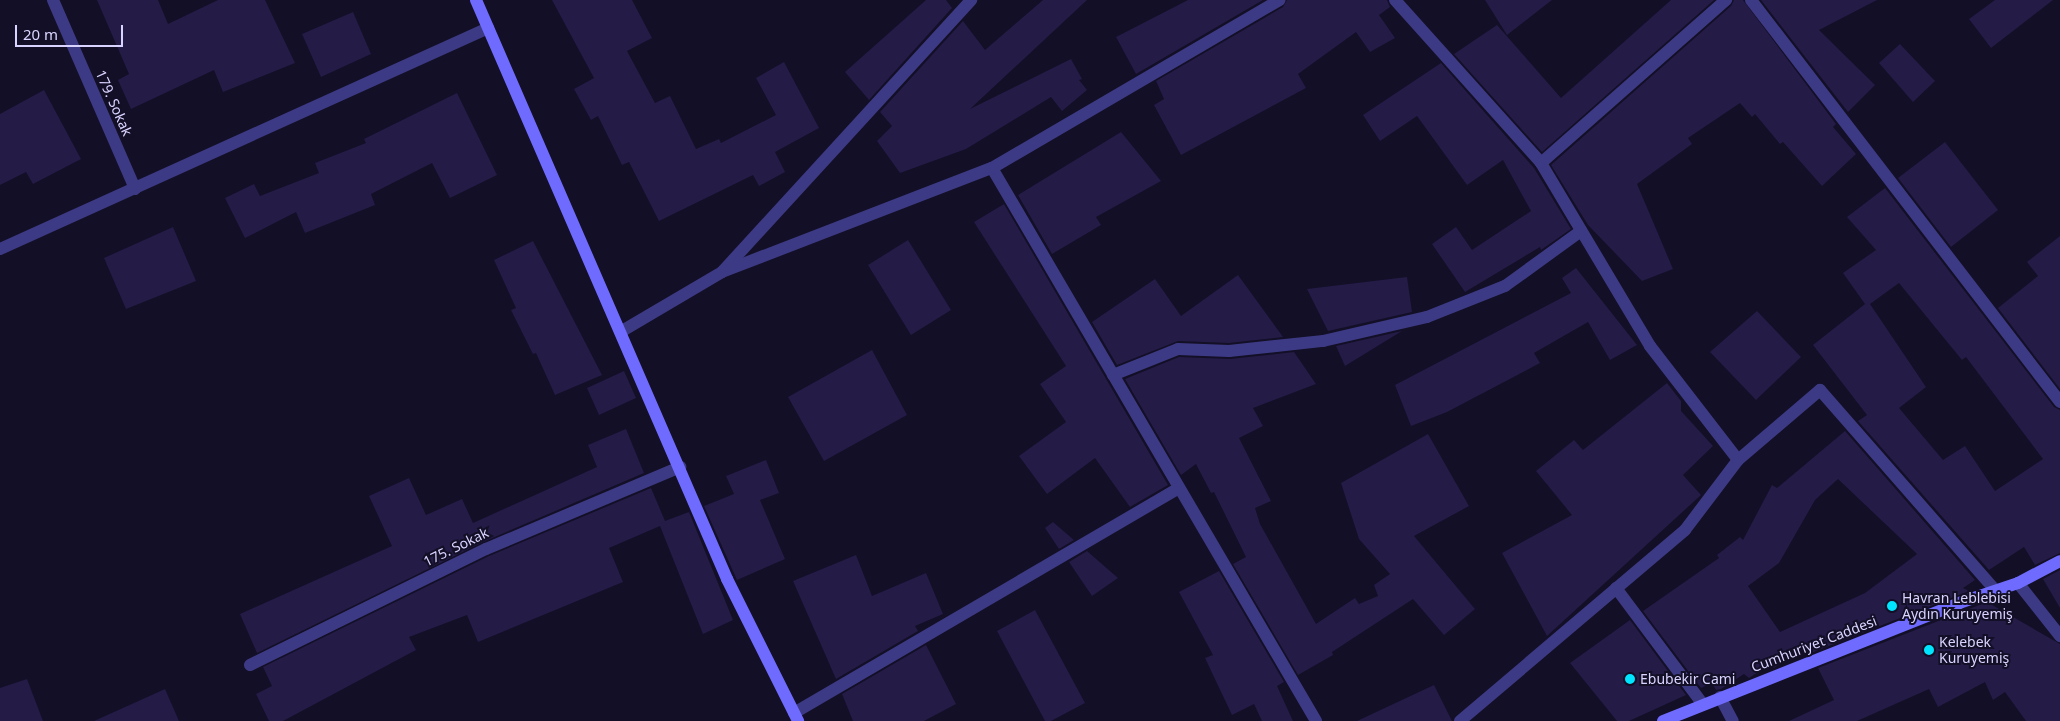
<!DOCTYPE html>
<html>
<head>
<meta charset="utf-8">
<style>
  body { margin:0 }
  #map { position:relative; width:2060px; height:721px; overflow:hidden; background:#130f26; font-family:"Noto Sans",sans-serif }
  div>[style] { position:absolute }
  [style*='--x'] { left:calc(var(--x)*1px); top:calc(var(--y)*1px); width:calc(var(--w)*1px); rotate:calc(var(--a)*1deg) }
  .building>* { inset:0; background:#241b47 }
  .lane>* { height:12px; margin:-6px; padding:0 6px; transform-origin:6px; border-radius:6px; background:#3d3a85 }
  .street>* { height:12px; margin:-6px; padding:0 6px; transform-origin:6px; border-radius:6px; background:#3d3a85 }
  .secondary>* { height:12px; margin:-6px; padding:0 6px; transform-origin:6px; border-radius:6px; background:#6f6bff }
  .dots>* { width:14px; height:14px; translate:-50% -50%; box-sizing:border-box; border:2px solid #130f26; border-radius:50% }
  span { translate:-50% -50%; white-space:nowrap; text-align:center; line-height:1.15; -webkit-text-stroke:4px #130f26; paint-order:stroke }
  .street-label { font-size:14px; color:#d9d4ff }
  .poi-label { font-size:14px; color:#d9d4ff }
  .left { translate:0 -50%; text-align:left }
  .scale { position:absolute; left:15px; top:25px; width:108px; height:22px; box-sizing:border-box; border:2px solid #d9d4ff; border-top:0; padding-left:6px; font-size:15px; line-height:18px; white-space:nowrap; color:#d9d4ff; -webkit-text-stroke:4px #130f26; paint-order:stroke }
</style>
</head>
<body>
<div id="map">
  <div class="building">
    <i style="clip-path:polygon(97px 0,158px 0,168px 24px,218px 0,265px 0,295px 63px,223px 92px,214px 70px,131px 109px,118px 80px,129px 74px)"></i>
    <i style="clip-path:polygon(552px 0,632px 0,652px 38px,627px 51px,655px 103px,670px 96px,696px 149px,719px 139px,721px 143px,776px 115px,756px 78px,784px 62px,819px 128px,775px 152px,785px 172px,759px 186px,753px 175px,659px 221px,629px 162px,622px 165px,598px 116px,591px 120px,574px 89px,594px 78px)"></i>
    <i style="clip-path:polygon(926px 0,946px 0,952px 8px,869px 100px,845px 72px)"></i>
    <i style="clip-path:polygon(1043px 0,1087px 0,970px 109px,1071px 59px,1082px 79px,1079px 80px,1087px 90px,1062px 111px,1051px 97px,966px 149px,900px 173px,877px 141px,892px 126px,880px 112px,963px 21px,985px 50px)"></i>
    <i style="clip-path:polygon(1188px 0,1263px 0,1136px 74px,1116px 37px)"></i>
    <i style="clip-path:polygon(1287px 0,1387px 0,1390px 7px,1379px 15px,1395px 38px,1370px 52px,1356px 32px,1298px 74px,1306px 88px,1181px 155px,1154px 105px,1164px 99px,1156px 81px,1283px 7px)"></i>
    <i style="clip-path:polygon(1485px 0,1552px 0,1507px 35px)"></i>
    <i style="clip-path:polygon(1671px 0,1714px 0,1542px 152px,1454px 54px,1497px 25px,1561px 98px)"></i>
    <i style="clip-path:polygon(1734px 0,1743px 0,1836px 124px,1833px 127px,1856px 154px,1822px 186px,1783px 142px,1780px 144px,1755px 114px,1752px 117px,1740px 103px,1688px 138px,1692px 144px,1637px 184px,1673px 269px,1642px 281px,1588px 225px,1551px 165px,1731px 6px)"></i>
    <i style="clip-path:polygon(1761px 0,1877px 0,1819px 30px,1875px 85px,1848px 112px)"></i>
    <i style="clip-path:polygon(1995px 0,2053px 0,1991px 48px,1969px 19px)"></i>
    <i style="clip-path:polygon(353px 12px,371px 54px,321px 77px,302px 34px)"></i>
    <i style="clip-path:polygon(1900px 44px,1935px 81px,1913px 102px,1879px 63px)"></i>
    <i style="clip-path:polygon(1441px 63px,1534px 168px,1571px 229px,1541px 250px,1540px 247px,1465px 292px,1432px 244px,1456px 227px,1472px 250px,1531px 211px,1503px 160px,1467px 185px,1417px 116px,1380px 141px,1363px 115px)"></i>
    <i style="clip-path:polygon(44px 90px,81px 159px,33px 184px,26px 172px,0 185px,0 114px)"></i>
    <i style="clip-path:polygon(457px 93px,497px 175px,450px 198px,432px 163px,371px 194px,375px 205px,305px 233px,296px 212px,245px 238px,225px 198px,254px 184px,260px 196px,319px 173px,315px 163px,366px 143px,364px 139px)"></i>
    <i style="clip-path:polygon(1121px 132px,1161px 181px,1096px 217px,1101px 225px,1052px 254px,1018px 195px)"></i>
    <i style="clip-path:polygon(1945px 142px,1998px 210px,1951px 247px,1898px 178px)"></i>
    <i style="clip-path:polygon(evenodd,1885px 188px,2054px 407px,2060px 410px,2060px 553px,2035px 565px,2024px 547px,1989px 570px,1858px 421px,1867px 415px,1813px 345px,1865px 304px,1843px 273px,1876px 250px,1847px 217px,1885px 188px,1899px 283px,1962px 360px,1966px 357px,2043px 459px,1995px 491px,1965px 446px,1943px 460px,1899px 408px,1926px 387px,1870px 304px,1899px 283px)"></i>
    <i style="clip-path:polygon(1004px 204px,1168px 485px,1130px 507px,1095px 458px,1047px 494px,1019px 456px,1066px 422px,1040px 384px,1066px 366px,974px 222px)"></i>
    <i style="clip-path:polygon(173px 227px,196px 281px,126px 309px,104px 258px)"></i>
    <i style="clip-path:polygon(2060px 236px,2060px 389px,1998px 308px,2038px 276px,2027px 262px)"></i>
    <i style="clip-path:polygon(908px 240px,951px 310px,911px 335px,868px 265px)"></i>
    <i style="clip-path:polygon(533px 241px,602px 375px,555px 395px,536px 353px,533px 354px,511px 310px,516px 308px,494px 260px)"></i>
    <i style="clip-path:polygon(1576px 268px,1637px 345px,1610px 360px,1588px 322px,1534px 353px,1540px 363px,1447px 412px,1411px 426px,1395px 385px,1571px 293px,1562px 278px)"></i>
    <i style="clip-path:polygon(1238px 275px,1283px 337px,1229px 343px,1178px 341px,1117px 365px,1092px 322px,1155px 279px,1181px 316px)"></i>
    <i style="clip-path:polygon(1407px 277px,1412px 312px,1328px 331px,1307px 289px)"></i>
    <i style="clip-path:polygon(1757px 311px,1801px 357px,1756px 400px,1710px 352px)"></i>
    <i style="clip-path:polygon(1402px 331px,1345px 366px,1336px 346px)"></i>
    <i style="clip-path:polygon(872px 350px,907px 415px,824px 461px,788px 397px)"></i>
    <i style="clip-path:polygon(1294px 352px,1316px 384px,1253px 408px,1263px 426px,1239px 438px,1271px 501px,1255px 508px,1260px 524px,1316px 624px,1355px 598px,1359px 604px,1378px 596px,1374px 585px,1390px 574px,1359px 539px,1341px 483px,1428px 434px,1469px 506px,1414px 536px,1475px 609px,1444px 635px,1413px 599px,1332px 652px,1333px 655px,1298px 675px,1233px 564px,1246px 557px,1214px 492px,1211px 493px,1196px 464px,1181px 475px,1125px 379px,1179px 357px,1230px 359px)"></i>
    <i style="clip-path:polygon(624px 371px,636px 398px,599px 415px,587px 388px)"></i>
    <i style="clip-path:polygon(1667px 383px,1681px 401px,1681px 411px,1713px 446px,1683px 475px,1701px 495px,1547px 636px,1502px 553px,1572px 515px,1536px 471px,1574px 440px,1583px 450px)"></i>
    <i style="clip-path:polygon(626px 429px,644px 473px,483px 542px,257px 653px,240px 614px,392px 546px,369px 496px,409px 478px,426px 515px,462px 499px,473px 523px,597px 467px,588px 445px)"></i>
    <i style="clip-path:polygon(evenodd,1845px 431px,1975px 580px,1963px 588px,1969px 591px,1811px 653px,1808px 645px,1774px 668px,1770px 664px,1749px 678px,1744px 674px,1721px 689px,1716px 690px,1712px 683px,1701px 688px,1643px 611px,1719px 558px,1717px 555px,1740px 537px,1743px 540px,1772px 485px,1777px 488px,1845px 431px,1838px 479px,1917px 554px,1865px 593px,1780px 632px,1748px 586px,1779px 563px,1815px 500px,1838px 479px)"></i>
    <i style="clip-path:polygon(766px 460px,779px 493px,760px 500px,785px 559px,737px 580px,704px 506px,734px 494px,726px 476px)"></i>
    <i style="clip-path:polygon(651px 488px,665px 521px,689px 512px,733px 620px,703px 634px,660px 526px,609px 548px,623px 582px,478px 642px,467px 615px,409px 637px,416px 650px,283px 721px,269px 721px,256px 694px,272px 686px,263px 667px,489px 556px)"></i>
    <i style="clip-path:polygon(1053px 522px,1074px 540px,1059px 549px,1045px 528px)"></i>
    <i style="clip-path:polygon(1087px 551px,1118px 578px,1092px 596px,1069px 562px)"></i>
    <i style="clip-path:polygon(856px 555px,872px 596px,926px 573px,943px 614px,915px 626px,918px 631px,836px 679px,793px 581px)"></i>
    <i style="clip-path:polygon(2060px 570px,2060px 608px,2043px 579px)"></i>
    <i style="clip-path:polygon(1219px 571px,1284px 682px,1277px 686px,1293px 721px,1262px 721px,1254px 704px,1232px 715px,1205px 658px,1213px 655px,1179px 592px)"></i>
    <i style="clip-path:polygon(1987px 602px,2060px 644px,2060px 721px,2026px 721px,2005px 692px,1993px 700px,1985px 682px,1938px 707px,1929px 689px,1857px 721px,1789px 721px,1834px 700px,1818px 668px)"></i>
    <i style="clip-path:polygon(1035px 610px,1085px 703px,1051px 721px,1045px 721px,997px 631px)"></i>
    <i style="clip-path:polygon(1630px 620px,1686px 695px,1629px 721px,1617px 721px,1570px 663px)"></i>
    <i style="clip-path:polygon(926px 645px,956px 704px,924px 721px,853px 721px,842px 694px)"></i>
    <i style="clip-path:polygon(27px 679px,43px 721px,0 721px,0 688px)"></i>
    <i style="clip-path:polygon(1434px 685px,1452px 721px,1357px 721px)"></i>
    <i style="clip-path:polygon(165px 689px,179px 721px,94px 721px)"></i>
  </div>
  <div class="lane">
    <i style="--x:1460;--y:721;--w:295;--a:-40.3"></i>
    <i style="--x:1685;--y:530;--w:88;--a:-52.9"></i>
    <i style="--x:1738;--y:460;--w:108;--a:-40.5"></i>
    <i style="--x:1820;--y:390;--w:267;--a:48.8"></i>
  </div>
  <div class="street">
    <i style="--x:53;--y:0;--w:206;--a:66.5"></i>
    <i style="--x:1395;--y:0;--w:219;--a:48.1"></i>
    <i style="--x:1541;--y:163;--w:213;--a:59.2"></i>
    <i style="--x:1650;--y:346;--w:144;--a:52.3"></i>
    <i style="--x:1751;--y:0;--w:507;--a:52.45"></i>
    <i style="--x:1541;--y:163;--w:247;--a:-41.4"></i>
    <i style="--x:992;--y:168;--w:641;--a:59.63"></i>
    <i style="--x:0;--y:249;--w:536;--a:-24.36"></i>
    <i style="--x:722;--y:272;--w:289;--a:-21.1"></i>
    <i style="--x:992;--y:168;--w:333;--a:-30.3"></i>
    <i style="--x:622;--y:331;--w:116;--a:-30.5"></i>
    <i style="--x:722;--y:272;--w:369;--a:-47.5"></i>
    <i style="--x:1113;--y:375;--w:70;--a:-21.8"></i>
    <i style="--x:1178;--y:349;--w:51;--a:2.2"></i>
    <i style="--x:1229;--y:351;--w:95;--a:-6.1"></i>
    <i style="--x:1323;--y:341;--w:107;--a:-13"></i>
    <i style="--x:1427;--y:317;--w:84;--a:-21.7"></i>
    <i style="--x:1505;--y:286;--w:94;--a:-35.9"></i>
    <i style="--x:2018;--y:583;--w:68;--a:51.6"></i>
    <i style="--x:1616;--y:588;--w:144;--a:53.2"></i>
    <i style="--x:250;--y:665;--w:263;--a:-26.2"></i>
    <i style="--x:486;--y:549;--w:211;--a:-22.9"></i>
    <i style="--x:1720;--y:697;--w:27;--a:62"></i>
    <i style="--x:794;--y:713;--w:446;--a:-30.3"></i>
  </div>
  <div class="secondary">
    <i style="--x:476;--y:0;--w:631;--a:66.56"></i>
    <i style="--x:727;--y:579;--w:159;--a:63.4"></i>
    <i style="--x:1663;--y:721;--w:319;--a:-21.7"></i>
    <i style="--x:1959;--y:603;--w:62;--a:-18.7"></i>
    <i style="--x:2018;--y:583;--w:47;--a:-27.6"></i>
  </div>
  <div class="dots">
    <i style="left:1892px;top:606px;background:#00e5ff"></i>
    <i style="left:1929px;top:650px;background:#00e5ff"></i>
    <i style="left:1630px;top:679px;background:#00e5ff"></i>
  </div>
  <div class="street-label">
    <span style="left:114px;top:103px;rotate:66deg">179. Sokak</span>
    <span style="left:456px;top:547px;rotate:-26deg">175. Sokak</span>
    <span style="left:1814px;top:644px;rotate:-21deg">Cumhuriyet Caddesi</span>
  </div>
  <div class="poi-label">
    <span class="left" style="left:1902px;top:606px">Havran Leblebisi<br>Aydın Kuruyemiş</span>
    <span class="left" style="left:1939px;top:650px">Kelebek<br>Kuruyemiş</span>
    <span class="left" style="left:1640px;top:679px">Ebubekir Cami</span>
  </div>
  <div class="scale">20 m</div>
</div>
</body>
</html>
